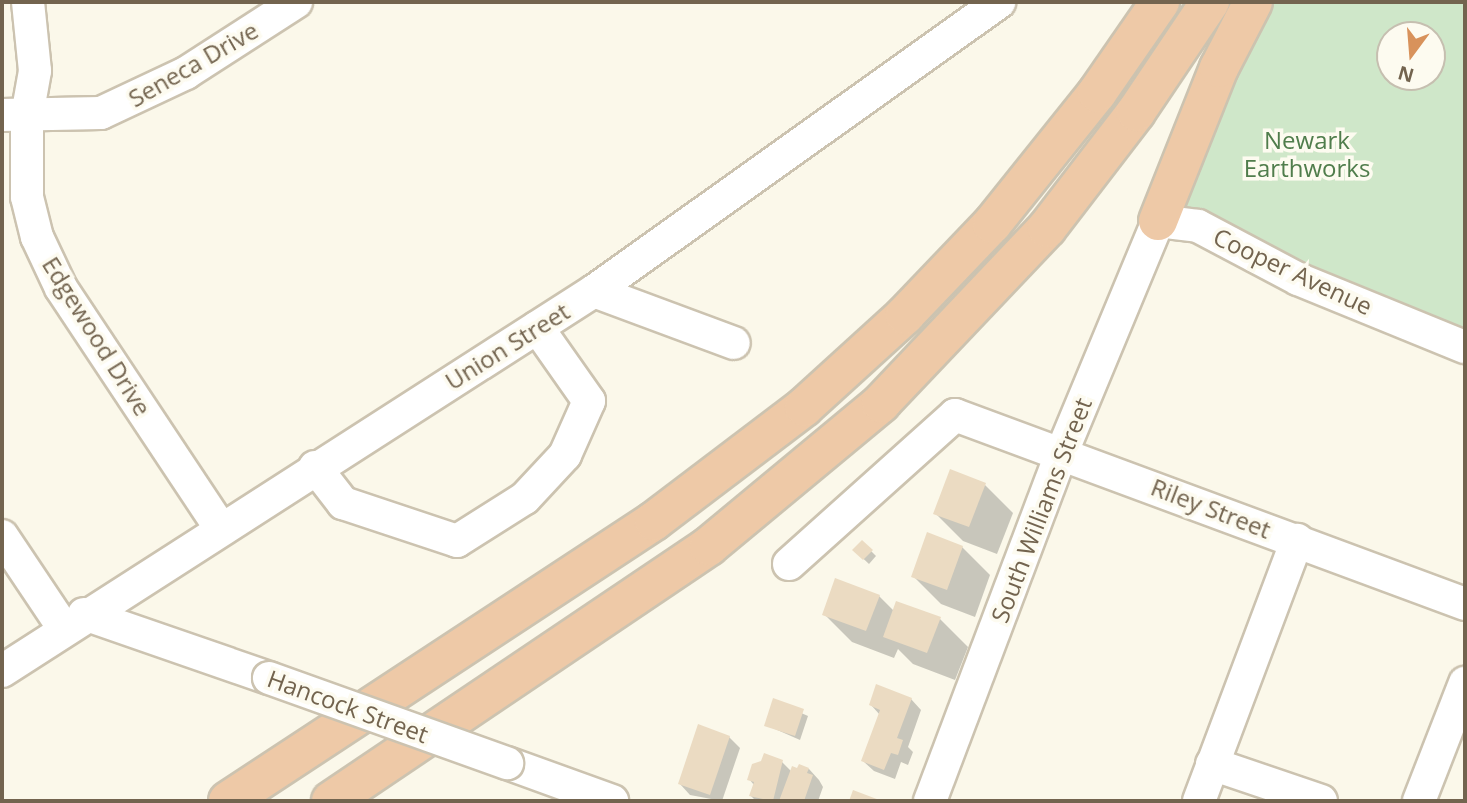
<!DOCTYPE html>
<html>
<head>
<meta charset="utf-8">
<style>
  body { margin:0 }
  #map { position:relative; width:1467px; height:803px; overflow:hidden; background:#fbf8ea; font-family:"Open Sans",sans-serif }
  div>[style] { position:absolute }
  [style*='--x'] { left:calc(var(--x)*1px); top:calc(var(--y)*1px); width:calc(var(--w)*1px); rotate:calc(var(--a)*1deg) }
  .green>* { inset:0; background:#cfe7c9 }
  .shadow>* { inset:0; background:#0003 }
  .building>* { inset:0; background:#ebdbc2 }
  .roads { filter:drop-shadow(2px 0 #ccc3b0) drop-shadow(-2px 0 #ccc3b0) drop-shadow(0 2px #ccc3b0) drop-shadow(0 -2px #ccc3b0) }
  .minor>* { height:32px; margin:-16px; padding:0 16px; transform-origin:16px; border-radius:16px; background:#fff }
  .highway>* { height:38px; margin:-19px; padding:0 19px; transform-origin:19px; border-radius:19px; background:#eec9a7 }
  .bridges { filter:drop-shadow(2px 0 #ccc3b0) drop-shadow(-2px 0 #ccc3b0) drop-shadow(0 2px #ccc3b0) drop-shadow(0 -2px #ccc3b0) }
  .minor-bridge>* { height:32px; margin:-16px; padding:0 16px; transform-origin:16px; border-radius:16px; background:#fff }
  span { translate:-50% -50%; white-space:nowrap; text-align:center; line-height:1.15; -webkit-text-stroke:7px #fdfbf0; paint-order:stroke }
  .street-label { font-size:24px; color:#73644f }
  .park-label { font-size:24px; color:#507d4c }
  .frame { position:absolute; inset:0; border:4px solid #73644f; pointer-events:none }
  .north { position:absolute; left:1376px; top:21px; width:70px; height:70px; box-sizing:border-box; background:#fdfbf0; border:2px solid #c6bfb0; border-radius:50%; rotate:196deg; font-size:19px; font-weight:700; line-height:28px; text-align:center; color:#73644f }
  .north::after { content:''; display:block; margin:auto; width:24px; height:32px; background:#d8925b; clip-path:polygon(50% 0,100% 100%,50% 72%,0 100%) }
</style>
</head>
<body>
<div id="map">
  <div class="green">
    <i style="clip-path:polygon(evenodd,1253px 2px,1465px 2px,1465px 347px,1158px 221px,1253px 2px,1390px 35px,1432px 35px,1432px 77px,1390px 77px,1390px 35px)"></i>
  </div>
  <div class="shadow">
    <i style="clip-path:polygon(985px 485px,1013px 513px,997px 554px,963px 541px,935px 513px)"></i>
    <i style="clip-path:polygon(862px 542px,876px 556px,869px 564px,854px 550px)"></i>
    <i style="clip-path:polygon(962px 547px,990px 575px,975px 617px,941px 604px,913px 576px)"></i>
    <i style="clip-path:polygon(879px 596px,894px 611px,940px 619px,968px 647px,955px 680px,913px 664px,898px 649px,894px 658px,852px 642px,824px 614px)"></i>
    <i style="clip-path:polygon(911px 699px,921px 710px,908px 747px,913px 752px,908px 765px,901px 762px,895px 779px,874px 771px,863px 761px,880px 715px,871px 705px)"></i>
    <i style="clip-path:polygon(774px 701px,808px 716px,800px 740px,766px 725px)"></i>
    <i style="clip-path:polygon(729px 737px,740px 748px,722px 801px,690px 795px,680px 784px)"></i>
    <i style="clip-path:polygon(782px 762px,792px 772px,809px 769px,819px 780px,823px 787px,818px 801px,756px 801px,751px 796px,754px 785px,749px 779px)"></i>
  </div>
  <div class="building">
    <i style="clip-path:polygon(950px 469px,986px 483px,969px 527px,933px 514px)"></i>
    <i style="clip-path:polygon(927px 532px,963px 546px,947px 590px,911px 577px)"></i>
    <i style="clip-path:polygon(862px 540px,873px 550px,863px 560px,852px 550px)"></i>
    <i style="clip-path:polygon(835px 578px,880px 595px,866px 631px,822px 615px)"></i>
    <i style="clip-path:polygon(896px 601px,941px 617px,927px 653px,883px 637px)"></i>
    <i style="clip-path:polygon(876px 684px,912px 698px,897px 738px,903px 740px,898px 755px,891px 753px,884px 770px,861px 761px,880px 710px,869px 705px)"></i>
    <i style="clip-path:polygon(773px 698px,804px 709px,795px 736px,764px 726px)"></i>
    <i style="clip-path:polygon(698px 724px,730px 736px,710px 795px,678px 784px)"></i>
    <i style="clip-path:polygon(764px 753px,783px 760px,773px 801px,749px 796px,754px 782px,747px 780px,752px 764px,761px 761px)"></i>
    <i style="clip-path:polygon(799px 764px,809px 768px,807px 773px,813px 775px,804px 801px,779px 801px,792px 766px,797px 768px)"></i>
    <i style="clip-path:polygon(853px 790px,882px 801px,849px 801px)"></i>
  </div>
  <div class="roads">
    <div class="minor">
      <i style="--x:28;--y:2;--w:69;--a:84.2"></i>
      <i style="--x:35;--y:71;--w:46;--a:100.1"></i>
      <i style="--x:27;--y:116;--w:81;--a:90"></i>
      <i style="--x:27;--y:197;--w:41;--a:76"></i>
      <i style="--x:37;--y:237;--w:56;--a:64.8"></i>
      <i style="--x:61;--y:288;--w:287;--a:56.4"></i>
      <i style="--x:2;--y:115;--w:99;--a:-1.2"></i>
      <i style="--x:101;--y:113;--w:94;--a:-25.2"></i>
      <i style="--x:186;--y:73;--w:131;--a:-32.8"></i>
      <i style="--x:594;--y:291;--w:149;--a:20.4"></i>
      <i style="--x:315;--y:467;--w:46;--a:52.1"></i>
      <i style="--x:343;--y:503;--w:120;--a:18.4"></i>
      <i style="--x:457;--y:541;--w:80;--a:-32.3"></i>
      <i style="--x:525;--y:498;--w:59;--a:-47.1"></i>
      <i style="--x:565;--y:455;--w:59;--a:-66"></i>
      <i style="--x:589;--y:401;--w:90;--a:-125.1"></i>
      <i style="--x:2;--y:536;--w:113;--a:56.2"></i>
      <i style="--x:789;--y:564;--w:223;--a:-41.9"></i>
      <i style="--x:955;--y:415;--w:544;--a:20.33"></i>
      <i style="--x:84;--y:614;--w:196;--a:19.1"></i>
      <i style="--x:2;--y:671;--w:703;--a:-32.7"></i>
      <i style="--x:594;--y:291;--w:498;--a:-35.5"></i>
      <i style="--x:507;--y:763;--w:112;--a:19.9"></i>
      <i style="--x:1212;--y:764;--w:115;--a:18.7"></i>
      <i style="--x:930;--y:801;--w:373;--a:-69.3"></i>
      <i style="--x:1062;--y:452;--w:250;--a:-67.4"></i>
      <i style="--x:1158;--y:221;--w:40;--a:7.1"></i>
      <i style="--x:1198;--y:226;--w:113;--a:27.9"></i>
      <i style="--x:1298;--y:279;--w:180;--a:22.2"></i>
      <i style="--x:1199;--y:801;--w:279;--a:-69.4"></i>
      <i style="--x:1419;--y:801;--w:127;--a:-68.7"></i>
    </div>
    <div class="highway">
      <i style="--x:1158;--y:221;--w:165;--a:-68.3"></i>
      <i style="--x:1219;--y:68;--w:74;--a:-62.7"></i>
      <i style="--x:228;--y:801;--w:510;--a:-33.32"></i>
      <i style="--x:654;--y:521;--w:188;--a:-37.2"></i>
      <i style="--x:804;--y:407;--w:137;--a:-42.3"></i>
      <i style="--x:905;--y:315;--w:126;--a:-46.3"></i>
      <i style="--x:992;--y:224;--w:168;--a:-51.3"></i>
      <i style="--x:1097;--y:93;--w:111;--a:-55.3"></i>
      <i style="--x:331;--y:801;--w:456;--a:-34"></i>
      <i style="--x:709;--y:546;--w:224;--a:-39.7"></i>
      <i style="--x:881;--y:403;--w:241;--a:-46.5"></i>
      <i style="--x:1047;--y:228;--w:146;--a:-52.5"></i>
      <i style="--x:1136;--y:112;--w:133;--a:-56.1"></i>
    </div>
  </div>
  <div class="bridges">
    <div class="minor-bridge">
      <i style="--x:269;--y:678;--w:253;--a:19.7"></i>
    </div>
  </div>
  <div class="street-label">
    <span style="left:193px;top:64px;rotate:-30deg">Seneca Drive</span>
    <span style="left:1293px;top:271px;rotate:25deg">Cooper Avenue</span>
    <span style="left:97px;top:336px;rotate:58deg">Edgewood Drive</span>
    <span style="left:507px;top:346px;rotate:-32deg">Union Street</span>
    <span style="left:1211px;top:508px;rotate:21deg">Riley Street</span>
    <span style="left:1041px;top:510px;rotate:-69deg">South Williams Street</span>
    <span style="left:348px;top:706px;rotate:20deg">Hancock Street</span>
  </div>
  <div class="park-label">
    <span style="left:1307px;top:154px">Newark<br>Earthworks</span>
  </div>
  <div class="frame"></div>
  <div class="north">N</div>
</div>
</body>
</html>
